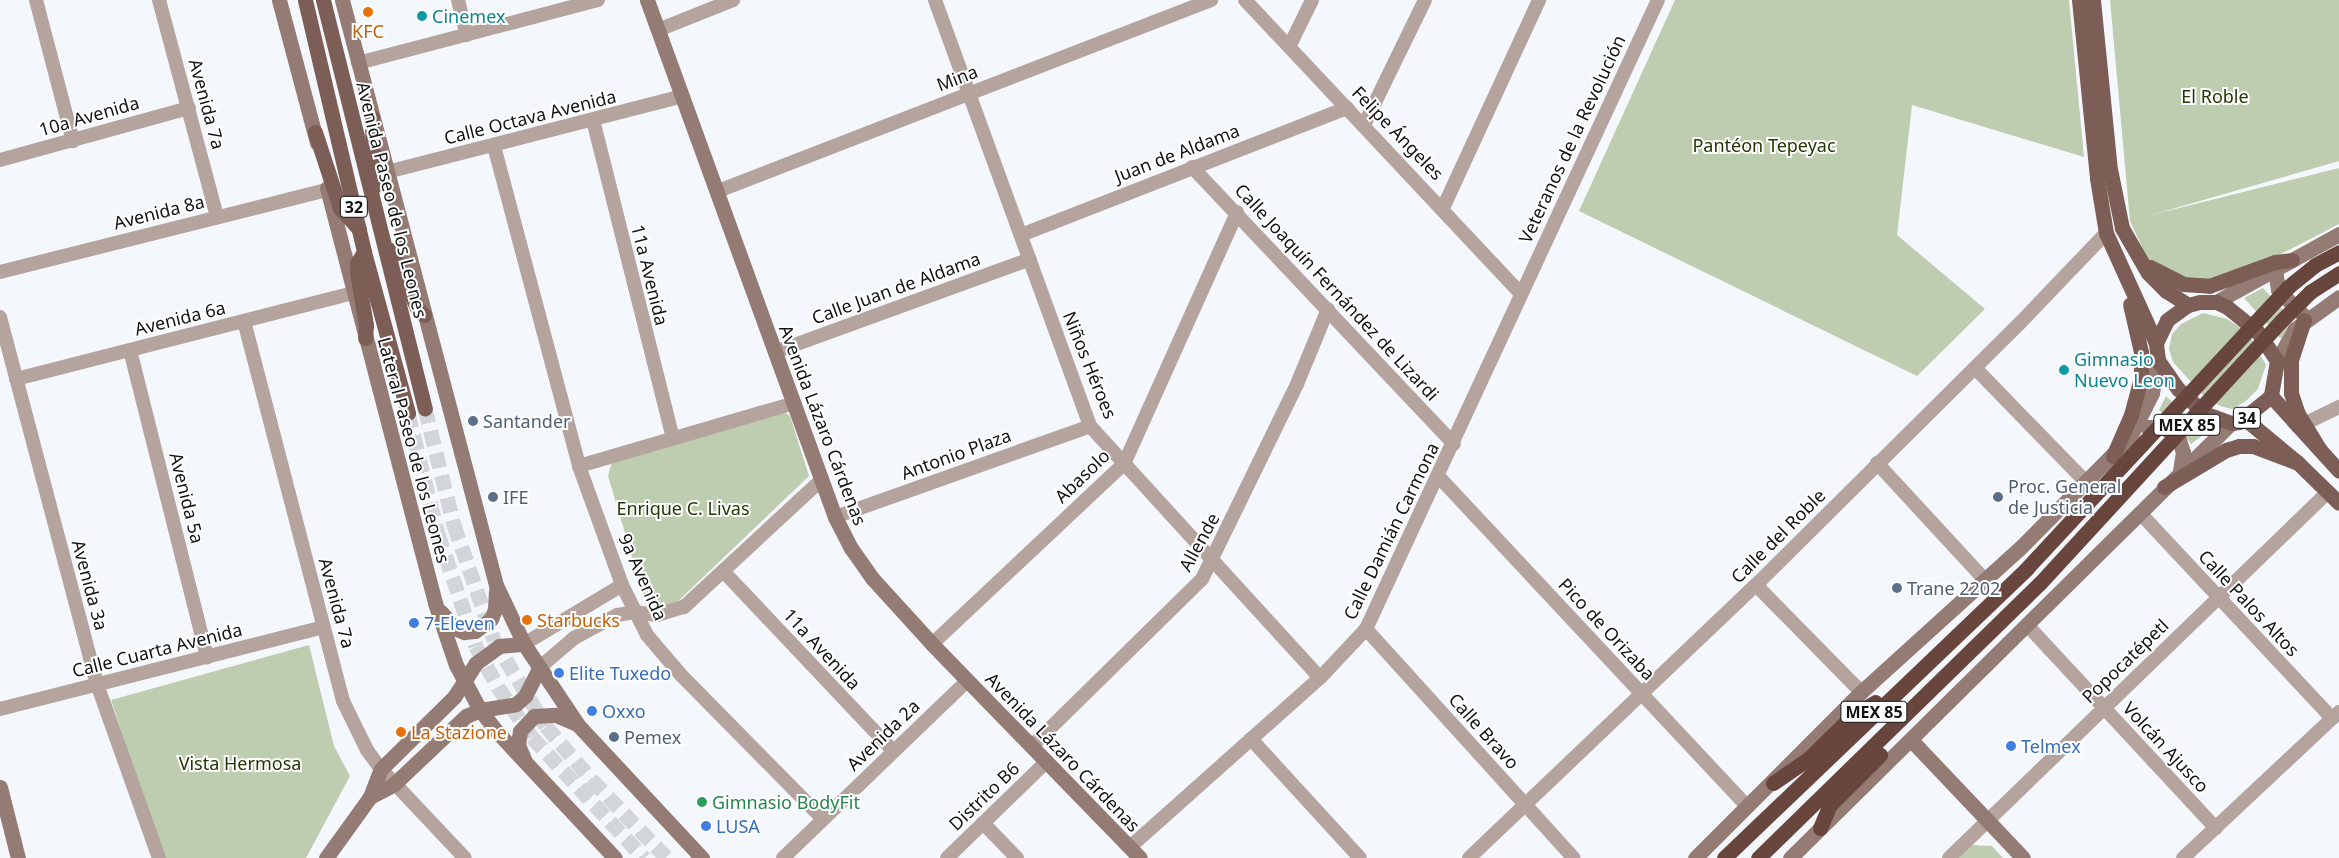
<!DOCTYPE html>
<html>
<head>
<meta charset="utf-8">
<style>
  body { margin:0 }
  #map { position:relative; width:2339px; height:858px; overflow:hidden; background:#f4f7fc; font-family:"Noto Sans",sans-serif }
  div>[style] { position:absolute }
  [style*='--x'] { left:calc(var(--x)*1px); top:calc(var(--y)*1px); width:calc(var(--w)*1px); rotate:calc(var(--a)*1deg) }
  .green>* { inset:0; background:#becdaf }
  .primary-tunnel>* { height:15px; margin-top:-7.5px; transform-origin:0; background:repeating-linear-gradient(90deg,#d2d5d9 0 15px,transparent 0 23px) }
  .street>* { height:14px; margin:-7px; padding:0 7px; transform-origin:7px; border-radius:7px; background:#b5a39e }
  .secondary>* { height:15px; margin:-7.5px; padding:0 7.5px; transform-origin:7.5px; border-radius:7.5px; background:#947b74 }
  .primary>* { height:15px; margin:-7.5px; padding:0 7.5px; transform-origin:7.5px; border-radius:7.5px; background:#7d5e56 }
  .highway>* { height:15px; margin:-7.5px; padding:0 7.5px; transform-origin:7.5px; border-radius:7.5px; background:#68463d }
  .highway-bridge>* { height:15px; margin:-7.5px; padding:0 7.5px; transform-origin:7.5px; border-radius:7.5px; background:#68463d }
  .dots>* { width:14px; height:14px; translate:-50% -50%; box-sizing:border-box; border:2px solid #fff; border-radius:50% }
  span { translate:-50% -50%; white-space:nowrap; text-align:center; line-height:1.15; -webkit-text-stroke:4px #fff; paint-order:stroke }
  .shield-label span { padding:1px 4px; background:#fff; border:1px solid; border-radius:4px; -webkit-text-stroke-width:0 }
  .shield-label { font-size:16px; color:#121314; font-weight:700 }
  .culture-label { font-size:18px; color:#0d838f }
  .left { translate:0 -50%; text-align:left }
  .food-label { font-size:18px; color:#c56008 }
  .street-label { font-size:18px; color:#121314 }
  .park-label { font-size:18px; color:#233702 }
  .service-label { font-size:18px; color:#4e5e75 }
  .shop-label { font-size:18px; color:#366cbe }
  .leisure-label { font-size:18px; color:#27864d }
</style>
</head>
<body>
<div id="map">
  <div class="green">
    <i style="clip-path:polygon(1675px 0,2069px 0,2084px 157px,1912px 105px,1897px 235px,1985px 309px,1917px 376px,1579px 211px)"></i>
    <i style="clip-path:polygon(2110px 0,2339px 0,2339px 161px,2151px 215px,2339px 168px,2339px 224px,2221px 285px,2207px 285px,2157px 269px,2147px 258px,2130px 221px)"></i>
    <i style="clip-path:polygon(2263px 288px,2285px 312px,2294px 317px,2281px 339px,2244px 298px)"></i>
    <i style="clip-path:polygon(2203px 313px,2227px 319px,2239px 327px,2251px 339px,2266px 365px,2258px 389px,2246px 401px,2232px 409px,2220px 406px,2203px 395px,2173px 362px,2169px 349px,2172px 334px,2181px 324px)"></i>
    <i style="clip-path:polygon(2166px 396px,2187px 416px,2211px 429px,2191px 444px,2175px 423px,2159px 410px)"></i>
    <i style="clip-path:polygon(784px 412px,790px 416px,809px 476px,674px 605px,663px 608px,644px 597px,608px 476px,611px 465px,619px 458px)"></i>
    <i style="clip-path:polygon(309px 645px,334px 746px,350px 776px,306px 858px,166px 858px,156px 838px,111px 700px)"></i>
    <i style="clip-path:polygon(1972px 845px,1992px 846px,2003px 858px,1959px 858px)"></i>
  </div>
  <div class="primary-tunnel">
    <i style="--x:425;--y:408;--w:121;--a:76.1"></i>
    <i style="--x:454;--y:525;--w:122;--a:70.8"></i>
    <i style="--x:494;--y:640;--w:100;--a:58.8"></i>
    <i style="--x:546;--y:726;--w:71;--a:49.6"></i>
    <i style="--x:592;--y:780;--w:108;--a:46.1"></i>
    <i style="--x:408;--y:413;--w:125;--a:76.1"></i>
    <i style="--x:438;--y:534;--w:118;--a:71.3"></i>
    <i style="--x:476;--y:646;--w:47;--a:61.8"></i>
    <i style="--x:498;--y:687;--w:60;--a:55.8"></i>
    <i style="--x:532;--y:737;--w:165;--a:47.2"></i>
  </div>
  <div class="street">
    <i style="--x:36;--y:0;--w:146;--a:75.3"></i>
    <i style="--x:159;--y:0;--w:225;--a:75"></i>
    <i style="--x:458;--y:0;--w:36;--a:76"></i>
    <i style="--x:935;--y:0;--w:453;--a:70"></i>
    <i style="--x:1090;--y:426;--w:341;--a:47.6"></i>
    <i style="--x:1245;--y:0;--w:403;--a:46.8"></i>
    <i style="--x:658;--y:30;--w:81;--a:-21.8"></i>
    <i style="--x:1290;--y:45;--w:50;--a:-63.9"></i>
    <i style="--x:358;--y:63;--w:248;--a:-14.7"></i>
    <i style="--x:593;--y:120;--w:328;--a:75.9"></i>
    <i style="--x:1364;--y:125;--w:139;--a:-64"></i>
    <i style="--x:494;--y:146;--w:331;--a:75.1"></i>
    <i style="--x:579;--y:466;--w:127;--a:70.1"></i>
    <i style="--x:622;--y:585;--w:56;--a:63.4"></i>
    <i style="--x:647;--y:635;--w:52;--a:49.6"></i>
    <i style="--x:681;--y:675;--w:202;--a:45.4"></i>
    <i style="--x:0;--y:160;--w:196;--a:-15.4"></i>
    <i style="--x:1192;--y:167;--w:381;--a:46.6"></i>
    <i style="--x:387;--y:172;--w:305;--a:-14.4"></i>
    <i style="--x:718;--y:191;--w:529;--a:-21.18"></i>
    <i style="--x:1443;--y:208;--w:229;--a:-65.2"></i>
    <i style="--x:1021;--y:235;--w:350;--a:-21.3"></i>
    <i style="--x:0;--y:272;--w:337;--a:-14.1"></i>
    <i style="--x:0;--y:317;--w:380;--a:75.2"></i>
    <i style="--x:97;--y:684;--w:185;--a:70.4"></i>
    <i style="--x:244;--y:321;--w:393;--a:75.4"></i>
    <i style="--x:343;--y:701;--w:55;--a:63.9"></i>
    <i style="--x:367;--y:750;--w:24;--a:54"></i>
    <i style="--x:381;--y:769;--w:122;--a:46.7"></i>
    <i style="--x:130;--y:350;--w:317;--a:75.9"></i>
    <i style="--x:775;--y:352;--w:271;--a:-20"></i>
    <i style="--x:1975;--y:368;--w:161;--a:45.8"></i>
    <i style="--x:16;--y:379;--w:348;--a:-14.3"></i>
    <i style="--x:2298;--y:427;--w:46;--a:-26"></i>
    <i style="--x:1877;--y:463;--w:161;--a:47.3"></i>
    <i style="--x:579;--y:466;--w:224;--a:-16.3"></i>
    <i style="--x:1438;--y:476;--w:453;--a:46.9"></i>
    <i style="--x:2140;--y:513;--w:281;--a:46.9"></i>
    <i style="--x:835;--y:517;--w:271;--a:-19.6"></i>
    <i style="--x:724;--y:572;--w:246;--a:46.6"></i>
    <i style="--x:1756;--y:585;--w:150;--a:45.5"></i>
    <i style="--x:2028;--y:626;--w:276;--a:47.1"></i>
    <i style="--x:1366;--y:629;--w:309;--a:47.8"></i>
    <i style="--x:524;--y:644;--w:114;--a:-31"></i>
    <i style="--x:932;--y:644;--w:263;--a:-43.2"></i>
    <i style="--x:1124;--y:464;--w:276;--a:-65.8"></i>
    <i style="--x:539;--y:668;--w:46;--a:-40.6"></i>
    <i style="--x:574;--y:638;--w:49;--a:-28.1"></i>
    <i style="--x:617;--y:615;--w:18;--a:-9"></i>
    <i style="--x:635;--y:612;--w:22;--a:8"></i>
    <i style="--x:657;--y:615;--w:28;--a:-17"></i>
    <i style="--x:684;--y:607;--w:188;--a:-42.8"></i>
    <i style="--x:0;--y:709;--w:334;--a:-14.2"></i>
    <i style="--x:1251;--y:739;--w:161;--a:47.5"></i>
    <i style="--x:1033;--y:745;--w:237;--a:-44.5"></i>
    <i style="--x:1202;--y:579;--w:217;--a:-64"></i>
    <i style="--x:1297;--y:384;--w:81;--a:-67.5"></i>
    <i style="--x:983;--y:823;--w:49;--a:45.8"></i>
    <i style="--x:1130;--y:847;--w:254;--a:-41.7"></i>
    <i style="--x:1320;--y:678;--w:67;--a:-46.8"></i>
    <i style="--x:1366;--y:629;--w:693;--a:-65.1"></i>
    <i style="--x:783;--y:858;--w:255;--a:-43.9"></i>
    <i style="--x:947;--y:858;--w:139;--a:-44.1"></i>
    <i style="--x:1469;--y:858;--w:396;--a:-43.6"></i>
    <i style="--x:1756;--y:585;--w:373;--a:-44.8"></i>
    <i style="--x:2021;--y:322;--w:123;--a:-46.3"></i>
    <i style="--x:1949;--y:858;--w:527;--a:-44"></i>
    <i style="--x:2183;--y:858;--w:214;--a:-43.1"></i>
  </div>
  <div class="secondary">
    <i style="--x:279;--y:0;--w:148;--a:75.1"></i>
    <i style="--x:342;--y:0;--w:605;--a:75.25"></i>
    <i style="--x:496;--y:585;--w:65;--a:64.6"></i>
    <i style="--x:524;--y:644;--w:97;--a:56.3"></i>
    <i style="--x:578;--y:725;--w:182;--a:47"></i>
    <i style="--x:647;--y:0;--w:550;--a:70.02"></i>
    <i style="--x:835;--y:517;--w:35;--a:63"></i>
    <i style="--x:851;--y:548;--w:37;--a:55"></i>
    <i style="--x:872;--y:578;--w:89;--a:47.7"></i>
    <i style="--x:932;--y:644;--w:298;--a:45.8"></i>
    <i style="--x:327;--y:188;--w:429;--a:75.4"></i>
    <i style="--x:435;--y:603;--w:65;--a:71.3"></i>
    <i style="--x:456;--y:665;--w:51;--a:61.9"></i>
    <i style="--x:480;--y:710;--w:29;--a:52"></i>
    <i style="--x:498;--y:733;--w:171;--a:46.9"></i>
    <i style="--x:2275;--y:270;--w:20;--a:81"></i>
    <i style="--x:2278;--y:290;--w:35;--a:45"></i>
    <i style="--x:2216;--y:302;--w:141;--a:-28.9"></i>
    <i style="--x:2277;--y:361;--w:37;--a:-61"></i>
    <i style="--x:2295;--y:329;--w:54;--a:-36"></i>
    <i style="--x:2147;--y:427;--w:17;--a:0"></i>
    <i style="--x:2164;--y:427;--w:20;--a:41"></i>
    <i style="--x:2179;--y:440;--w:13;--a:72"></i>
    <i style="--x:2183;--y:452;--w:18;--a:99"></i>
    <i style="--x:441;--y:612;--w:21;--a:51"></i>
    <i style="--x:454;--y:628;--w:11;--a:22"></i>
    <i style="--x:464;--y:632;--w:11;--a:-5"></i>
    <i style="--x:475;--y:631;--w:20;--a:-37"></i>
    <i style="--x:491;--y:619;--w:11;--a:-68"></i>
    <i style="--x:495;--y:609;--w:18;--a:-87"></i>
    <i style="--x:1912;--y:741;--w:161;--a:46.5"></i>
    <i style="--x:524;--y:759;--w:15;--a:-113"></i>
    <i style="--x:518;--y:745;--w:14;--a:-82"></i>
    <i style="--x:520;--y:731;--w:21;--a:-47"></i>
    <i style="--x:534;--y:716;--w:22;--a:-3"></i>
    <i style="--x:556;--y:715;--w:23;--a:23"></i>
    <i style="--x:0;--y:787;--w:73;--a:75.8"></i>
    <i style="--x:370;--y:797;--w:27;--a:-28"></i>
    <i style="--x:394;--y:784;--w:99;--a:-43.4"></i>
    <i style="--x:466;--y:716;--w:15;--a:-23"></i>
    <i style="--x:480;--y:710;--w:36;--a:-9"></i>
    <i style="--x:516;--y:704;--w:12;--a:-42"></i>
    <i style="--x:525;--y:696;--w:31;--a:-63"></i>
    <i style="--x:326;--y:858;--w:75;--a:-54.2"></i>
    <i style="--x:370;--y:797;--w:30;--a:-69"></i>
    <i style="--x:381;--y:769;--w:103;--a:-44.6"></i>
    <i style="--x:454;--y:697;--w:40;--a:-57.1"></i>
    <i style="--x:476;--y:663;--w:29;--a:-36"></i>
    <i style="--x:499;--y:646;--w:25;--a:-5"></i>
    <i style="--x:1695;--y:858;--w:235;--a:-45"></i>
    <i style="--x:1861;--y:692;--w:215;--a:-42.2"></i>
    <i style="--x:2020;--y:548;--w:156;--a:-45.3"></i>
    <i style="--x:2130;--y:437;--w:49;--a:-63.4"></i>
    <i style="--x:2152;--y:393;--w:34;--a:-80"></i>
    <i style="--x:1790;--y:858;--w:619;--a:-44.61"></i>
  </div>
  <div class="primary">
    <i style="--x:305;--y:0;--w:259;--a:76.8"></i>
    <i style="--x:364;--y:252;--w:167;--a:74.7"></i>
    <i style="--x:323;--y:0;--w:421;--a:76"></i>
    <i style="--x:2079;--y:0;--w:179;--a:84.2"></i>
    <i style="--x:2097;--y:178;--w:56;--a:80.7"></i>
    <i style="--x:2106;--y:233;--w:121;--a:65.6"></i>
    <i style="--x:2093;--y:0;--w:170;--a:84.3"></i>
    <i style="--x:2110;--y:169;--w:60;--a:78.5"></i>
    <i style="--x:2122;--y:228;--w:52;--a:60"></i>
    <i style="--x:2148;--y:273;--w:25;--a:45"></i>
    <i style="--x:2166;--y:291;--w:26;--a:32"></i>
    <i style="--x:372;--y:117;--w:71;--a:89.2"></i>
    <i style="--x:315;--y:132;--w:80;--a:71.8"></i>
    <i style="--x:340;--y:208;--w:28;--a:48"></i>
    <i style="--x:391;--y:250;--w:64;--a:65.9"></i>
    <i style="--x:417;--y:308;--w:10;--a:45"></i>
    <i style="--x:364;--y:252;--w:13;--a:122"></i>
    <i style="--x:357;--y:263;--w:9;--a:90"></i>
    <i style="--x:357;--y:272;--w:54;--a:80.4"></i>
    <i style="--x:366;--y:325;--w:13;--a:94"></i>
    <i style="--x:2150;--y:267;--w:37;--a:27"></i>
    <i style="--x:2183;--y:284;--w:26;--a:4"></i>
    <i style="--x:2209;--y:286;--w:70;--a:-20"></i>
    <i style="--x:2275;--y:262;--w:17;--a:-7"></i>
    <i style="--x:2200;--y:302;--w:16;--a:0"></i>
    <i style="--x:2216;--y:302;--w:12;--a:24"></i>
    <i style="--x:2227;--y:307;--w:38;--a:39"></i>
    <i style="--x:2257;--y:331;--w:36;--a:56"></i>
    <i style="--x:2277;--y:361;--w:36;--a:100"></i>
    <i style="--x:2271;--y:396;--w:41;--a:140.9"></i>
    <i style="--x:2239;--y:422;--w:8;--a:173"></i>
    <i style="--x:2231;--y:423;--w:29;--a:-160"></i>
    <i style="--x:2204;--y:413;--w:35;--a:-137"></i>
    <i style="--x:2178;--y:389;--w:35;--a:-125"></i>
    <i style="--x:2158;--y:360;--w:17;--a:-97"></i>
    <i style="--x:2156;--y:343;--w:25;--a:-64"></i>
    <i style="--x:2167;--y:320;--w:26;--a:-36"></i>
    <i style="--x:2188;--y:305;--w:12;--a:-14"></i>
    <i style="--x:2304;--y:320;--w:42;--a:108"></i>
    <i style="--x:2291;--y:360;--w:33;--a:90"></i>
    <i style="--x:2291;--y:393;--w:22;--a:72"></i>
    <i style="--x:2298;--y:414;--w:42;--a:58.6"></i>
    <i style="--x:2271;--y:396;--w:101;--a:47.8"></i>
    <i style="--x:2245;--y:419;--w:69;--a:39.7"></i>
    <i style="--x:2298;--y:463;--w:57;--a:44.3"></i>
    <i style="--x:2113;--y:456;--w:45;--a:-66.3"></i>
    <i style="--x:2131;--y:415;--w:39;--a:-75"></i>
    <i style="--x:2141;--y:377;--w:25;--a:-90"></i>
    <i style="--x:2141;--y:352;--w:49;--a:-102.9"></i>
    <i style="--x:2164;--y:487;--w:72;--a:-30.8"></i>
    <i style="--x:2226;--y:450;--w:14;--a:-17"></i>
    <i style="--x:2239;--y:446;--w:14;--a:0"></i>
    <i style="--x:2253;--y:446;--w:48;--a:20.7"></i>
  </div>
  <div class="highway">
    <i style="--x:1773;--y:783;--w:42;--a:-34.4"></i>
    <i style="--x:1808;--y:759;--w:62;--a:-44.3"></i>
    <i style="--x:1852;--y:716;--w:27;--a:-31"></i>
    <i style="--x:1820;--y:828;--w:25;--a:-67"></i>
    <i style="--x:1830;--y:805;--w:71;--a:-45"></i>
    <i style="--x:1724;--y:858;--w:419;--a:-43.7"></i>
    <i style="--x:1758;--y:858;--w:394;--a:-44.3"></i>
  </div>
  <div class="highway-bridge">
    <i style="--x:2027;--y:568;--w:384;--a:-47.1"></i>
    <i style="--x:2288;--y:287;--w:35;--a:-39"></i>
    <i style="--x:2315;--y:265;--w:27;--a:-28"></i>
    <i style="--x:2040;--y:583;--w:357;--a:-47.4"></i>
    <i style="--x:2282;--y:320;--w:40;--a:-45"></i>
    <i style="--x:2310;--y:292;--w:35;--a:-33"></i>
  </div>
  <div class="dots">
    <i style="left:368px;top:12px;background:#e8710a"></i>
    <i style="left:422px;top:16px;background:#0f9aa8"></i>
    <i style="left:2064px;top:370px;background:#0f9aa8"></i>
    <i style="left:473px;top:421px;background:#5c6f8a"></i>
    <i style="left:493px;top:497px;background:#5c6f8a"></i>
    <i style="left:1998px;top:497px;background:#5c6f8a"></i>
    <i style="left:1897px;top:588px;background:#5c6f8a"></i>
    <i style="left:527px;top:620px;background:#e8710a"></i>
    <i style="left:414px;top:623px;background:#3f7fe0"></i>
    <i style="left:559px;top:673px;background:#3f7fe0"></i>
    <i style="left:592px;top:711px;background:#3f7fe0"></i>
    <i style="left:401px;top:732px;background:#e8710a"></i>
    <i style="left:614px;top:737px;background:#5c6f8a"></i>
    <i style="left:2011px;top:746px;background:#3f7fe0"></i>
    <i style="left:702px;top:802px;background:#2e9e5b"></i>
    <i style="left:706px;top:826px;background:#3f7fe0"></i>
  </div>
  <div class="shield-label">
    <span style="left:354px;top:207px">32</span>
    <span style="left:2247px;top:418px">34</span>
    <span style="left:2187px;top:425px">MEX 85</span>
    <span style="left:1874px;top:712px">MEX 85</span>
  </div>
  <div class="culture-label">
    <span class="left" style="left:432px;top:16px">Cinemex</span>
    <span class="left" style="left:2074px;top:370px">Gimnasio<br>Nuevo Leon</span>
  </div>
  <div class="food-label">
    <span style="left:368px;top:31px">KFC</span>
    <span class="left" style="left:537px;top:620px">Starbucks</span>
    <span class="left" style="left:411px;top:732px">La Stazione</span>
  </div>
  <div class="street-label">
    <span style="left:957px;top:78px;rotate:-21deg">Mina</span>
    <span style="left:207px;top:104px;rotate:75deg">Avenida 7a</span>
    <span style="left:89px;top:116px;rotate:-16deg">10a Avenida</span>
    <span style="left:530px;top:117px;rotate:-14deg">Calle Octava Avenida</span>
    <span style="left:1398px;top:133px;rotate:46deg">Felipe Ángeles</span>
    <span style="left:1572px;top:139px;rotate:-65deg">Veteranos de la Revolución</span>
    <span style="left:1177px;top:153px;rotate:-21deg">Juan de Aldama</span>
    <span style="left:392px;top:200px;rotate:76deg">Avenida Paseo de los Leones</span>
    <span style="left:159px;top:212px;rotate:-14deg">Avenida 8a</span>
    <span style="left:650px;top:275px;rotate:76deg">11a Avenida</span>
    <span style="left:896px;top:288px;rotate:-20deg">Calle Juan de Aldama</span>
    <span style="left:1337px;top:292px;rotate:47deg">Calle Joaquín Fernández de Lizardi</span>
    <span style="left:180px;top:318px;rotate:-14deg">Avenida 6a</span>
    <span style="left:1090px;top:365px;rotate:68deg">Niños Héroes</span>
    <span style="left:823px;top:425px;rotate:69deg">Avenida Lázaro Cárdenas</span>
    <span style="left:414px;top:450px;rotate:75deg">Lateral Paseo de los Leones</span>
    <span style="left:956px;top:454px;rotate:-20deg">Antonio Plaza</span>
    <span style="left:1082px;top:476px;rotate:-44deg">Abasolo</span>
    <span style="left:187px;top:498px;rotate:76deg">Avenida 5a</span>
    <span style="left:1391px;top:531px;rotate:-64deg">Calle Damián Carmona</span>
    <span style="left:1778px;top:536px;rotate:-45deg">Calle del Roble</span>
    <span style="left:1199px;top:542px;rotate:-61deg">Allende</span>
    <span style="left:643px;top:577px;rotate:66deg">9a Avenida</span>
    <span style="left:90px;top:585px;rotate:75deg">Avenida 3a</span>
    <span style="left:337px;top:603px;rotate:75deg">Avenida 7a</span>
    <span style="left:2249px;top:603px;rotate:47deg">Calle Palos Altos</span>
    <span style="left:1607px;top:629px;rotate:47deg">Pico de Orizaba</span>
    <span style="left:822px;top:649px;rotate:47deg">11a Avenida</span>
    <span style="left:157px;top:650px;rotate:-14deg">Calle Cuarta Avenida</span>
    <span style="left:2125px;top:661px;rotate:-44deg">Popocatépetl</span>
    <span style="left:1484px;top:731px;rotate:48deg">Calle Bravo</span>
    <span style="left:883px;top:735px;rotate:-44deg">Avenida 2a</span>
    <span style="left:2166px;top:747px;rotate:47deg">Volcán Ajusco</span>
    <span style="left:1063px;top:752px;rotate:46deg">Avenida Lázaro Cárdenas</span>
    <span style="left:984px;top:796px;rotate:-44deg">Distrito B6</span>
  </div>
  <div class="park-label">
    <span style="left:2215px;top:96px">El Roble</span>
    <span style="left:1764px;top:145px">Pantéon Tepeyac</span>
    <span style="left:683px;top:508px">Enrique C. Livas</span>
    <span style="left:240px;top:763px">Vista Hermosa</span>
  </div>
  <div class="service-label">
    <span class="left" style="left:483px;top:421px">Santander</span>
    <span class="left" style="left:2008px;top:497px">Proc. General<br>de Justicia</span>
    <span class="left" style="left:503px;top:497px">IFE</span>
    <span class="left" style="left:1907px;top:588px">Trane 2202</span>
    <span class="left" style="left:624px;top:737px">Pemex</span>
  </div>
  <div class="shop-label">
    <span class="left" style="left:424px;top:623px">7-Eleven</span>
    <span class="left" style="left:569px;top:673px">Elite Tuxedo</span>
    <span class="left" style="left:602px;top:711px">Oxxo</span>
    <span class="left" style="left:2021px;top:746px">Telmex</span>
    <span class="left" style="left:716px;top:826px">LUSA</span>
  </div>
  <div class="leisure-label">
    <span class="left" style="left:712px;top:802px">Gimnasio BodyFit</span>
  </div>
</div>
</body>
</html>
